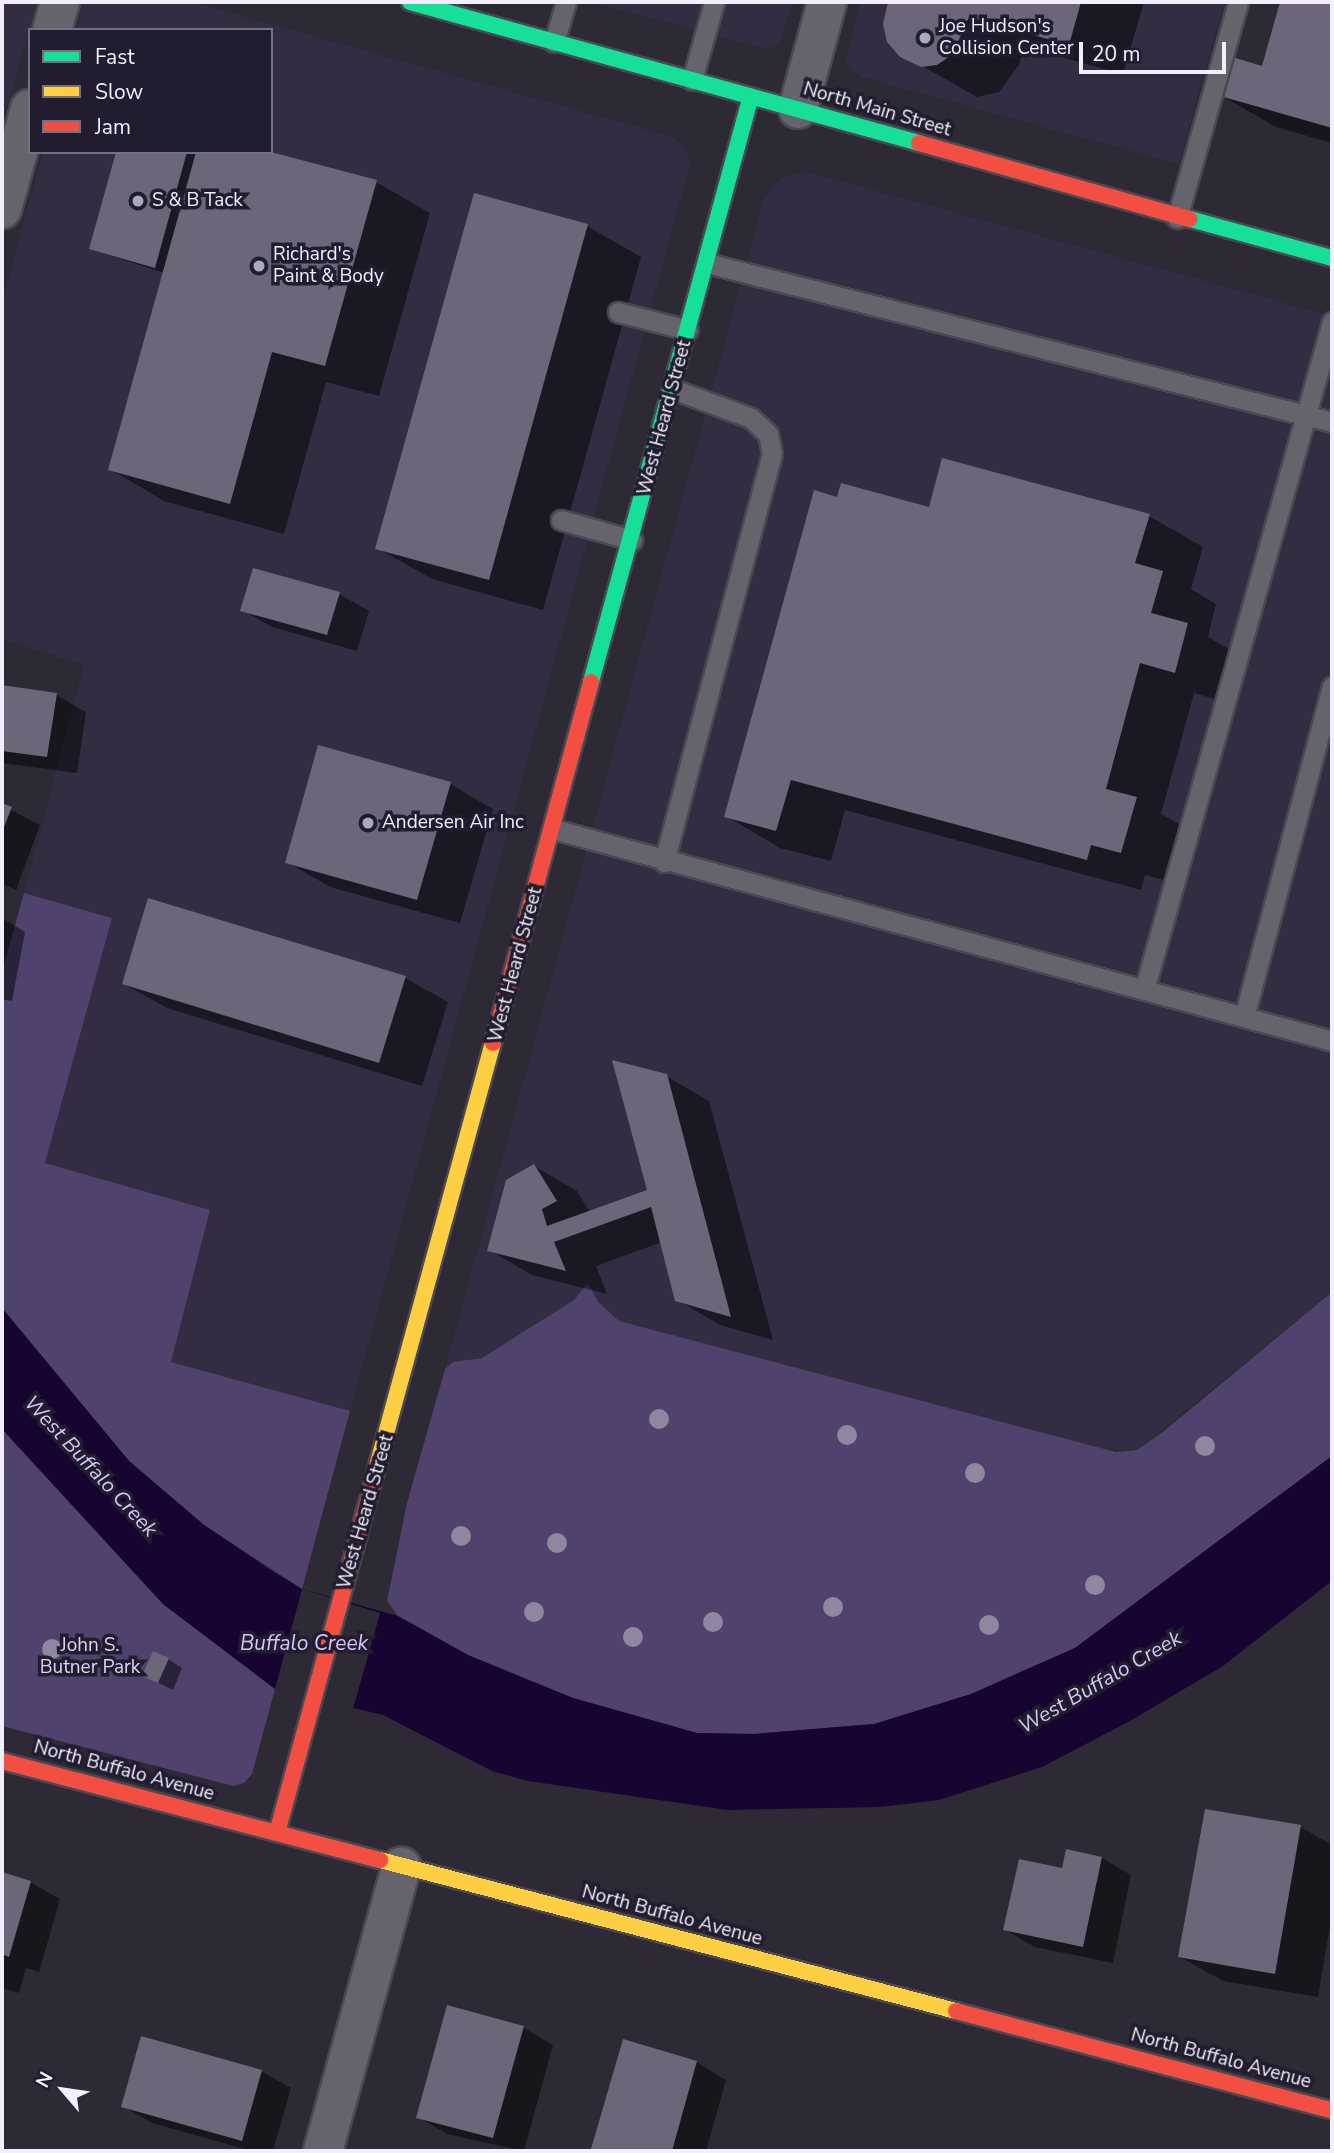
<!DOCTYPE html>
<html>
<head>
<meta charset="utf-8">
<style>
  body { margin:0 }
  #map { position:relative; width:1334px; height:2153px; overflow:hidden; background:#2d2a35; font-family:"Nunito Sans",sans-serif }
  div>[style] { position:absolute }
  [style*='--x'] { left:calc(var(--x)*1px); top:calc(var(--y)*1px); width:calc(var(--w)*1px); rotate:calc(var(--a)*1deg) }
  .built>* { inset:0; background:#332c43 }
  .green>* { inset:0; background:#50416d }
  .water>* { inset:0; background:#170430 }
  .pier>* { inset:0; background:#2d2a35 }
  .shadow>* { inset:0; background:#0007 }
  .building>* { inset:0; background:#6c6678 }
  .roads { filter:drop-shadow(2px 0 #4a4851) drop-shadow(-2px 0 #4a4851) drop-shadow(0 2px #4a4851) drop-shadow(0 -2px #4a4851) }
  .lane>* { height:19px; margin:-9.5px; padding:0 9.5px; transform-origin:9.5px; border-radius:9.5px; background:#65636b }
  .street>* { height:38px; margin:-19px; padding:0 19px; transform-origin:19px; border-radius:19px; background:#65636b }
  .fast>* { height:16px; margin:-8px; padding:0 8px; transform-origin:8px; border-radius:8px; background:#16e098 }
  .slow>* { height:16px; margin:-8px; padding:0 8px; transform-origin:8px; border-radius:8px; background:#ffcf43 }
  .jam>* { height:16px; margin:-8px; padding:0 8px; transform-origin:8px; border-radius:8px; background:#f24e42 }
  .trees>* { width:20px; height:20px; margin:-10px; border-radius:50%; background:#8e879f }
  .dots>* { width:19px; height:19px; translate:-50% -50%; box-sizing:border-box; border:4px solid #221c2f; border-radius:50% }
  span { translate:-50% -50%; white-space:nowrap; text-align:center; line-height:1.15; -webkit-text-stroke:7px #221c2f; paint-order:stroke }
  .poi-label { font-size:19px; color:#f2eefc }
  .left { translate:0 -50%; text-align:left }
  .street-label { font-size:19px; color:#f2eefc }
  .park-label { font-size:19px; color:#ddd3f6 }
  .water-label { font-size:21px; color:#d5c6fa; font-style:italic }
  .frame { position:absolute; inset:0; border:4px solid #f2eefc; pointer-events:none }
  .legend { position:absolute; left:28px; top:28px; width:245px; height:126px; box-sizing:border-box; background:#221c2f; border:2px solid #757081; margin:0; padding:9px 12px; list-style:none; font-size:21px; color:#f2eefc }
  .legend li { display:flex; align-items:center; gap:14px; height:35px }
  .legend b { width:35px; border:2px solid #757081 }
  .north { position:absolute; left:28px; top:2055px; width:70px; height:70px; -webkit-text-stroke:5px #221c2f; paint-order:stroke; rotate:299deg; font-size:19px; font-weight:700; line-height:28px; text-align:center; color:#f2eefc }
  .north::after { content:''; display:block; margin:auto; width:24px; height:32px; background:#f2eefc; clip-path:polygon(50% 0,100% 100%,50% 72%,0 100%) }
  .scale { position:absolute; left:1079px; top:42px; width:147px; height:32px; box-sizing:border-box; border:4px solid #f2eefc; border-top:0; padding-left:9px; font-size:21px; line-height:24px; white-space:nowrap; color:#f2eefc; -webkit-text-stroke:5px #221c2f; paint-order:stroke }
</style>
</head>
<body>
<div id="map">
  <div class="built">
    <i style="clip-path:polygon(2px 2px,37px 2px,2px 123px)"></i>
    <i style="clip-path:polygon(83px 2px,191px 2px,670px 136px,679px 141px,691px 160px,350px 1411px,171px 1362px,210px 1210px,45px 1163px,112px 918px,24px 893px,84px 665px,2px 639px,2px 301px,43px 152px,271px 152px,271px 30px,76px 30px)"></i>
    <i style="clip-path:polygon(592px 2px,792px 2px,781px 42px,763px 49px)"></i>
    <i style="clip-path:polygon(859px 2px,1224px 2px,1179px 164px,861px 77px,846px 64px)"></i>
    <i style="clip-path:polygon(807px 172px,1332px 316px,1332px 1292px,1137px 1450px,1097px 1449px,563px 1307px,482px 1358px,453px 1362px,445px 1369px,764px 199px,780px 178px)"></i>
  </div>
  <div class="green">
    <i style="clip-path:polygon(24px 893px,112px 918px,45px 1163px,210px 1210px,171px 1362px,350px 1411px,302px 1589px,204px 1525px,129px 1461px,2px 1308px,2px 972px)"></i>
    <i style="clip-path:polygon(588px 1283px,598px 1302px,619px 1321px,1116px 1452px,1137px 1450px,1164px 1431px,1332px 1292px,1332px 1456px,1075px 1648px,971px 1694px,874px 1724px,754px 1734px,697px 1733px,573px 1698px,468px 1655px,398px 1616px,387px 1601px,407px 1503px,445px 1369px,453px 1362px,482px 1358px,574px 1300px)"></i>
    <i style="clip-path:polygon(2px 1429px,163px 1604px,275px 1689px,252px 1774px,244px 1783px,233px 1786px,2px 1726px)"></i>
  </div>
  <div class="water">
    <i style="clip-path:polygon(2px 1308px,129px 1461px,204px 1525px,266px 1567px,302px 1589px,398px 1616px,468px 1655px,573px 1698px,697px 1733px,754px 1734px,874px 1724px,971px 1694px,1075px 1648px,1332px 1456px,1332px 1581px,1223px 1666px,1130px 1721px,1042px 1767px,939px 1800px,880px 1807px,728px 1810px,528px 1781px,492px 1771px,383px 1715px,275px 1689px,163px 1604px,2px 1429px)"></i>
  </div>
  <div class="pier">
    <i style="clip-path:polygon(302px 1589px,380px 1613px,353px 1709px,275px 1689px)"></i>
  </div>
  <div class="shadow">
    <i style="clip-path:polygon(891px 2px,1144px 2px,1123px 74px,1024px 47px,1019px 65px,999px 92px,977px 97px,894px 50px,885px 24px)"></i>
    <i style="clip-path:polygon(1282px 2px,1332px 2px,1332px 143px,1276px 127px,1222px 96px,1264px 68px)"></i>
    <i style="clip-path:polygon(118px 152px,267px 152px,376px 182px,430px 213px,379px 396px,326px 382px,284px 534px,164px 501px,110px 469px,164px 273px,91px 249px)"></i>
    <i style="clip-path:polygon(587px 226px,641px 257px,543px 610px,432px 579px,377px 548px)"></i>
    <i style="clip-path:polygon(839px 499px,930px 509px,1149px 516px,1203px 547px,1191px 589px,1216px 604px,1208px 637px,1241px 656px,1229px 703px,1194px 693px,1161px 814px,1190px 830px,1176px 883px,1145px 875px,1141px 890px,845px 810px,831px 861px,780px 848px,726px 816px)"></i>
    <i style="clip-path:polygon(339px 594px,369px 611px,357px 651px,272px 627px,242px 610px)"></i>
    <i style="clip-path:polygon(2px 687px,56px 695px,86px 712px,77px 773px,2px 763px)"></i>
    <i style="clip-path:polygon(450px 784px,493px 809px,460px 923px,330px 887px,287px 862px)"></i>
    <i style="clip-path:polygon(2px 805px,40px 825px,16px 890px,2px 884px)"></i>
    <i style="clip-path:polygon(2px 918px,25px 932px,12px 1001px,2px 999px)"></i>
    <i style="clip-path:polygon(405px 978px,448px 1002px,422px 1086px,167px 1008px,124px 984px)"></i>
    <i style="clip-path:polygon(666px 1076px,709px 1101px,773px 1340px,720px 1325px,677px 1300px,662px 1242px,596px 1266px,607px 1294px,532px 1275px,489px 1250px,534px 1166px,577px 1191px,590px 1212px,649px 1191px)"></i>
    <i style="clip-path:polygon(168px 1659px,182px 1668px,173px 1690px,145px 1676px)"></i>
    <i style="clip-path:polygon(1301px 1827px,1332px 1845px,1332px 1915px,1318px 1997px,1223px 1981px,1180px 1957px)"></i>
    <i style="clip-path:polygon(1102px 1858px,1131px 1875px,1113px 1963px,1035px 1947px,1005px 1930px)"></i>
    <i style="clip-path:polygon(2px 1874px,30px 1882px,60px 1899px,39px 1972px,26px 1968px,19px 1993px,2px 1988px)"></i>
    <i style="clip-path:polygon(448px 2007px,524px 2028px,553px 2045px,524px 2151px,447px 2134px,418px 2117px)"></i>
    <i style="clip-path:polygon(696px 2062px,726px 2080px,706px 2151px,593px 2148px)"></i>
    <i style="clip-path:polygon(261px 2071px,291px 2088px,273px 2151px,252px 2151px,152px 2123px,123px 2106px)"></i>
  </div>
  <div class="building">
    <i style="clip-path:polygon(888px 2px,1081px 2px,1069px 45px,969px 17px,953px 54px,937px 65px,921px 67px,900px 57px,887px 42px,883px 24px)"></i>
    <i style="clip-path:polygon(1280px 2px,1332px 2px,1332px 128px,1220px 96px,1232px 57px,1262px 66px)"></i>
    <i style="clip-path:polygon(116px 152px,187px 152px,155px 268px,89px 249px)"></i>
    <i style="clip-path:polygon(196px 152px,271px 152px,377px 180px,325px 366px,272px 352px,230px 504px,108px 470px)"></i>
    <i style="clip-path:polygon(474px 193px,588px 224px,489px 580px,375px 549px)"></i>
    <i style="clip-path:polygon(942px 458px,1150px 514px,1135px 563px,1163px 571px,1151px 613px,1188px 623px,1175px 673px,1140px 663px,1106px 789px,1137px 797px,1121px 853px,1091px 845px,1087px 860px,791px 780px,776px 831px,724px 817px,814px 490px,837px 497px,841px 483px,929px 507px)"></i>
    <i style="clip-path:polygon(253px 568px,340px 592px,327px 635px,240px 611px)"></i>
    <i style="clip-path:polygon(2px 685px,57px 693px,47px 757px,2px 751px)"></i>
    <i style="clip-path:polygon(318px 745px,451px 782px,417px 900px,285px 863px)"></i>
    <i style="clip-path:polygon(2px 803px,12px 807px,2px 832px)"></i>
    <i style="clip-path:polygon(148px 898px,406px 976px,379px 1063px,122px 984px)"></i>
    <i style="clip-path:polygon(612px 1060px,667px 1074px,731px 1317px,675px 1301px,651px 1207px,554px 1242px,566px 1271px,487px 1251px,506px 1180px,534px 1164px,557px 1201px,542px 1209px,547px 1226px,647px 1190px)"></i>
    <i style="clip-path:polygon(153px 1651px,169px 1658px,158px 1683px,142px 1676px)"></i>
    <i style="clip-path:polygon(1205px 1809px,1301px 1825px,1275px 1974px,1178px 1957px)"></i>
    <i style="clip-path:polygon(1066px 1849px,1102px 1857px,1083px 1947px,1003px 1930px,1019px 1859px,1062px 1868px)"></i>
    <i style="clip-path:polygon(2px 1872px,31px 1881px,9px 1957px,2px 1954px)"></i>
    <i style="clip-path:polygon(447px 2005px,524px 2026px,493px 2138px,416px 2118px)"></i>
    <i style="clip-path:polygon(141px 2036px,262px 2070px,242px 2141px,121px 2107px)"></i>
    <i style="clip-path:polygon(623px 2039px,697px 2061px,672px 2151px,591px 2149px)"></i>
  </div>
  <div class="roads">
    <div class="lane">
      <i style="--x:554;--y:42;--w:42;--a:-73.3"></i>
      <i style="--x:692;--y:80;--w:81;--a:-74.2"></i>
      <i style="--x:1177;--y:218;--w:224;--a:-74.2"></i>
      <i style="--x:707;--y:263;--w:645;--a:14.27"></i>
      <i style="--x:618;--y:312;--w:72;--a:14.4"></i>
      <i style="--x:561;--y:520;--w:74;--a:15.7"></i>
      <i style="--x:553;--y:829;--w:807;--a:15.22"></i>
      <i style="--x:664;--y:862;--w:422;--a:-75.2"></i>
      <i style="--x:772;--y:454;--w:20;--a:-101"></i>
      <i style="--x:768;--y:434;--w:23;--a:-137"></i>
      <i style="--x:751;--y:418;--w:83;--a:-159.6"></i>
      <i style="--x:1145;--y:987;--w:691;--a:-74.29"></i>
      <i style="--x:1244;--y:1017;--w:342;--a:-75.1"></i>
    </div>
    <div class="street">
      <i style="--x:52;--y:30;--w:29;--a:-74"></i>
      <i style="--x:798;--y:109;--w:111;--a:-74.8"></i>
      <i style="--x:2;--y:209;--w:104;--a:-74.4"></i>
      <i style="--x:323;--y:2151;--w:295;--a:-74.6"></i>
    </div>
    <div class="fast">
      <i style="--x:410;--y:2;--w:528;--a:15.48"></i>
      <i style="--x:1190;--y:219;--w:147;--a:15.4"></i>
      <i style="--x:591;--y:682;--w:607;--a:-74.73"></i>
    </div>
    <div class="slow">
      <i style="--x:378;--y:1463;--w:435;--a:-74.7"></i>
      <i style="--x:380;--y:1860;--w:595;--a:14.69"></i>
    </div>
    <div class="jam">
      <i style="--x:919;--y:143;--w:281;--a:15.7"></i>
      <i style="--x:493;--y:1043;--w:374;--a:-74.8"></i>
      <i style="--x:2;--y:1761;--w:391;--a:14.7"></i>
      <i style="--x:277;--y:1833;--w:384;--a:-74.7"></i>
      <i style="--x:956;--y:2011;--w:389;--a:14.8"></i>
    </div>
  </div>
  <div class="trees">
    <i style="left:659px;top:1419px"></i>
    <i style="left:847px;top:1435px"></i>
    <i style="left:1205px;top:1446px"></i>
    <i style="left:975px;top:1473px"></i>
    <i style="left:461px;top:1536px"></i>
    <i style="left:557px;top:1543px"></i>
    <i style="left:1095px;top:1585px"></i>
    <i style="left:833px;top:1607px"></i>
    <i style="left:534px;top:1612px"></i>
    <i style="left:713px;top:1622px"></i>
    <i style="left:989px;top:1625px"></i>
    <i style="left:633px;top:1637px"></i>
    <i style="left:52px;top:1649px"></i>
  </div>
  <div class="dots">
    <i style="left:925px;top:38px;background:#ada9b6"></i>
    <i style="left:138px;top:201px;background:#ada9b6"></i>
    <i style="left:259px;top:266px;background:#ada9b6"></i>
    <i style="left:368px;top:823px;background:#ada9b6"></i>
  </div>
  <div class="poi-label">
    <span class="left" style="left:939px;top:38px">Joe Hudson's<br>Collision Center</span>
    <span class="left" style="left:152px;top:201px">S &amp; B Tack</span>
    <span class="left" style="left:273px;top:266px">Richard's<br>Paint &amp; Body</span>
    <span class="left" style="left:382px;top:823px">Andersen Air Inc</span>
  </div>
  <div class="street-label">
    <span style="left:877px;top:110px;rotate:16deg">North Main Street</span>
    <span style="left:665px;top:418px;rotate:-75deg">West Heard Street</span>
    <span style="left:516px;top:965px;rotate:-75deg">West Heard Street</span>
    <span style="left:366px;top:1512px;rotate:-74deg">West Heard Street</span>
    <span style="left:124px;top:1771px;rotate:15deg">North Buffalo Avenue</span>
    <span style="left:672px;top:1916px;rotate:15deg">North Buffalo Avenue</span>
    <span style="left:1221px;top:2059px;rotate:15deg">North Buffalo Avenue</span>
  </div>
  <div class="park-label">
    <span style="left:90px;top:1657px">John S.<br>Butner Park</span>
  </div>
  <div class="water-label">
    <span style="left:91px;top:1466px;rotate:47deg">West Buffalo Creek</span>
    <span style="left:304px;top:1643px">Buffalo Creek</span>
    <span style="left:1100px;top:1682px;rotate:-30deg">West Buffalo Creek</span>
  </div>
  <div class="frame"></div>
  <ul class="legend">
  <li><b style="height:9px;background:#16e098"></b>Fast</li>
  <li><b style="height:9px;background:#ffcf43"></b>Slow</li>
  <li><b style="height:9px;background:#f24e42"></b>Jam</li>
  </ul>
  <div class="north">N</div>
  <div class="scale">20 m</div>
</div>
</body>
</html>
